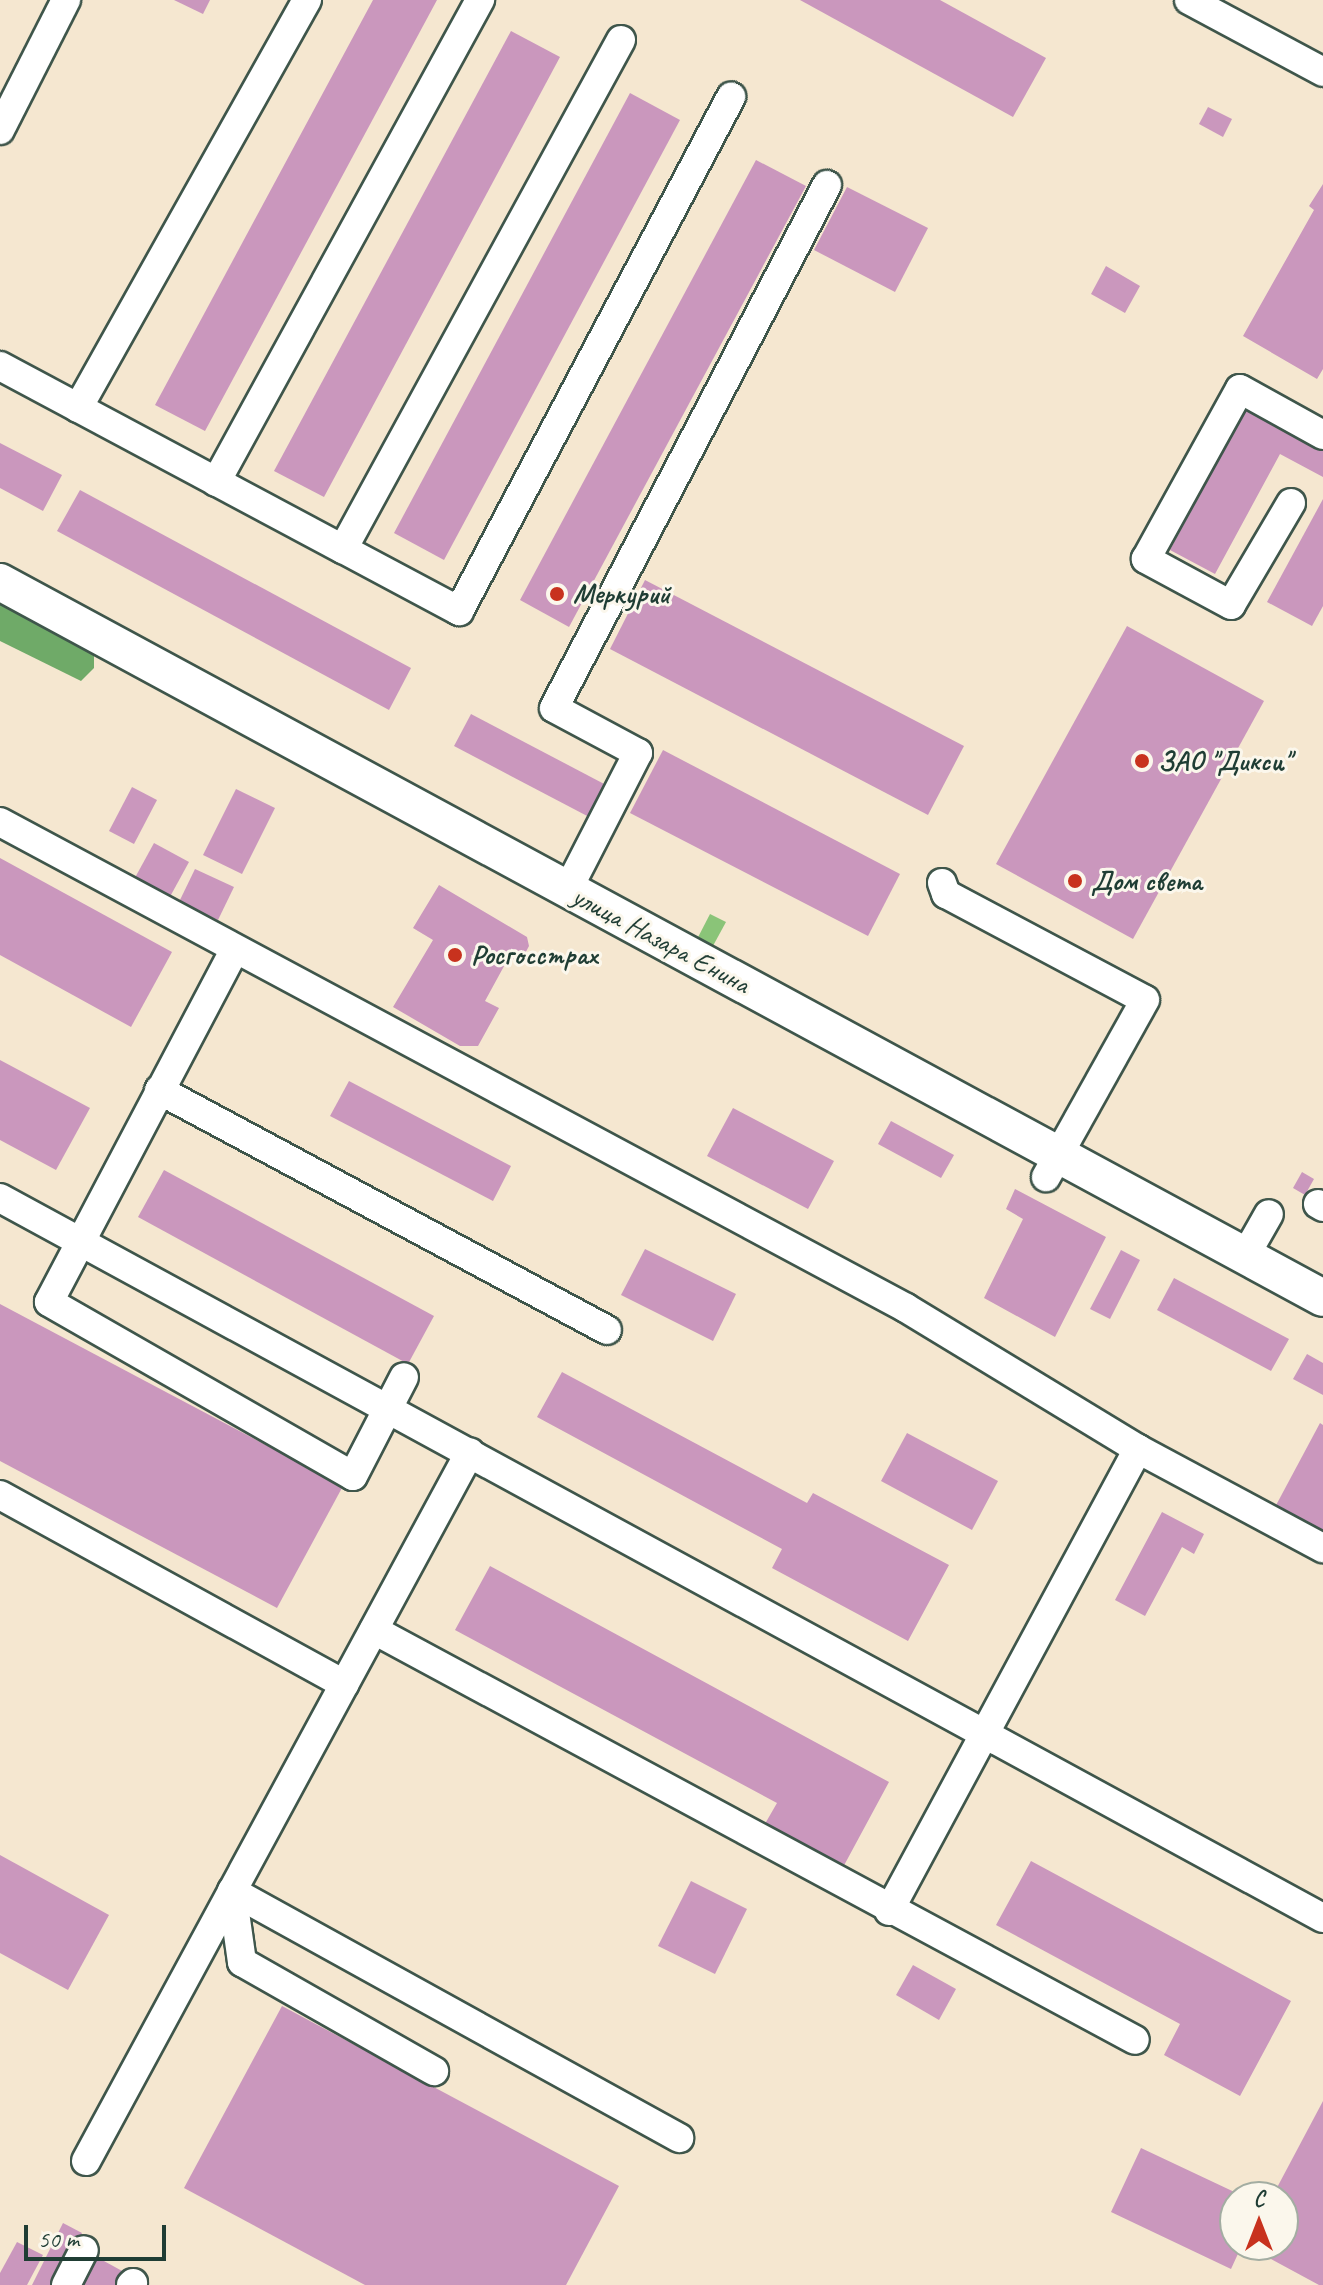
<!DOCTYPE html>
<html>
<head>
<meta charset="utf-8">
<style>
  body { margin:0 }
  #map { position:relative; width:1323px; height:2285px; overflow:hidden; background:#f5e7d0; font-family:Caveat,sans-serif }
  div>[style] { position:absolute }
  [style*='--x'] { left:calc(var(--x)*1px); top:calc(var(--y)*1px); width:calc(var(--w)*1px); rotate:calc(var(--a)*1deg) }
  .green>* { inset:0; background:#8ac478 }
  .forest>* { inset:0; background:#6faa68 }
  .building>* { inset:0; background:#ca97bd }
  .roads { filter:drop-shadow(2px 0 #3f564b) drop-shadow(-2px 0 #3f564b) drop-shadow(0 2px #3f564b) drop-shadow(0 -2px #3f564b) }
  .minor>* { height:28px; margin:-14px; padding:0 14px; transform-origin:14px; border-radius:14px; background:#fff }
  .major>* { height:36px; margin:-18px; padding:0 18px; transform-origin:18px; border-radius:18px; background:#fff }
  .dots>* { width:22px; height:22px; translate:-50% -50%; box-sizing:border-box; border:4px solid #fbf7ec; border-radius:50% }
  span { translate:-50% -50%; white-space:nowrap; text-align:center; line-height:1.15; -webkit-text-stroke:6px #fbf7ec; paint-order:stroke }
  .poi-label { font-size:28px; color:#1f3d34; font-weight:700 }
  .left { translate:0 -50%; text-align:left }
  .street-label { font-size:28px; color:#1f3d34 }
  .north { position:absolute; left:1219px; top:2181px; width:80px; height:80px; box-sizing:border-box; background:#fbf7ec; border:2px solid #a3ada2; border-radius:50%; rotate:0deg; font-size:22px; font-weight:700; line-height:32px; text-align:center; color:#1f3d34 }
  .north::after { content:''; display:block; margin:auto; width:28px; height:36px; background:#c8321e; clip-path:polygon(50% 0,100% 100%,50% 72%,0 100%) }
  .scale { position:absolute; left:24px; top:2225px; width:142px; height:36px; box-sizing:border-box; border:4px solid #1f3d34; border-top:0; padding-left:10px; font-size:24px; line-height:28px; white-space:nowrap; color:#1f3d34; -webkit-text-stroke:6px #fbf7ec; paint-order:stroke }
</style>
</head>
<body>
<div id="map">
  <div class="green">
    <i style="clip-path:polygon(710px 914px,726px 922px,708px 955px,693px 947px)"></i>
  </div>
  <div class="forest">
    <i style="clip-path:polygon(0 598px,94px 649px,94px 668px,81px 681px,0 641px)"></i>
  </div>
  <div class="building">
    <i style="clip-path:polygon(174px 0,210px 0,203px 14px)"></i>
    <i style="clip-path:polygon(373px 0,437px 0,205px 431px,155px 405px)"></i>
    <i style="clip-path:polygon(800px 0,940px 0,1046px 58px,1013px 117px)"></i>
    <i style="clip-path:polygon(511px 31px,560px 57px,324px 497px,274px 471px)"></i>
    <i style="clip-path:polygon(630px 93px,680px 120px,444px 560px,394px 533px)"></i>
    <i style="clip-path:polygon(1208px 107px,1232px 119px,1223px 137px,1199px 124px)"></i>
    <i style="clip-path:polygon(756px 160px,806px 186px,569px 627px,520px 600px)"></i>
    <i style="clip-path:polygon(1323px 184px,1323px 369px,1317px 379px,1243px 336px,1314px 210px,1309px 206px)"></i>
    <i style="clip-path:polygon(847px 187px,928px 228px,895px 292px,814px 250px)"></i>
    <i style="clip-path:polygon(1106px 266px,1140px 286px,1125px 313px,1091px 294px)"></i>
    <i style="clip-path:polygon(1246px 408px,1323px 450px,1323px 477px,1280px 454px,1215px 574px,1170px 550px)"></i>
    <i style="clip-path:polygon(0 443px,62px 475px,43px 511px,0 488px)"></i>
    <i style="clip-path:polygon(80px 490px,411px 668px,389px 710px,57px 531px)"></i>
    <i style="clip-path:polygon(1323px 499px,1323px 606px,1312px 626px,1267px 602px)"></i>
    <i style="clip-path:polygon(645px 580px,964px 746px,928px 815px,610px 649px)"></i>
    <i style="clip-path:polygon(1127px 626px,1264px 701px,1133px 939px,996px 864px)"></i>
    <i style="clip-path:polygon(471px 714px,608px 786px,591px 818px,454px 746px)"></i>
    <i style="clip-path:polygon(663px 750px,900px 874px,868px 936px,630px 813px)"></i>
    <i style="clip-path:polygon(132px 787px,157px 800px,134px 844px,109px 831px)"></i>
    <i style="clip-path:polygon(236px 789px,275px 808px,242px 874px,203px 855px)"></i>
    <i style="clip-path:polygon(154px 843px,189px 862px,166px 904px,131px 885px)"></i>
    <i style="clip-path:polygon(0 858px,172px 952px,131px 1027px,0 955px)"></i>
    <i style="clip-path:polygon(195px 869px,234px 887px,218px 920px,179px 902px)"></i>
    <i style="clip-path:polygon(439px 885px,527px 937px,529px 946px,520px 963px,509px 957px,485px 1001px,499px 1008px,478px 1046px,460px 1046px,393px 1007px,433px 940px,413px 928px)"></i>
    <i style="clip-path:polygon(0 1060px,90px 1108px,56px 1170px,0 1140px)"></i>
    <i style="clip-path:polygon(349px 1081px,511px 1166px,493px 1201px,330px 1116px)"></i>
    <i style="clip-path:polygon(733px 1108px,834px 1161px,808px 1209px,707px 1156px)"></i>
    <i style="clip-path:polygon(891px 1121px,954px 1155px,941px 1178px,878px 1144px)"></i>
    <i style="clip-path:polygon(164px 1170px,434px 1316px,408px 1364px,138px 1217px)"></i>
    <i style="clip-path:polygon(1302px 1172px,1314px 1179px,1305px 1195px,1293px 1188px)"></i>
    <i style="clip-path:polygon(1015px 1189px,1106px 1237px,1055px 1337px,984px 1298px,1023px 1219px,1006px 1209px)"></i>
    <i style="clip-path:polygon(645px 1249px,736px 1294px,713px 1341px,621px 1295px)"></i>
    <i style="clip-path:polygon(1121px 1250px,1140px 1260px,1110px 1319px,1090px 1309px)"></i>
    <i style="clip-path:polygon(1174px 1278px,1289px 1339px,1271px 1371px,1157px 1310px)"></i>
    <i style="clip-path:polygon(0 1304px,343px 1486px,277px 1608px,0 1461px)"></i>
    <i style="clip-path:polygon(1307px 1354px,1323px 1363px,1323px 1395px,1293px 1379px)"></i>
    <i style="clip-path:polygon(562px 1372px,807px 1503px,813px 1493px,949px 1565px,908px 1641px,772px 1568px,782px 1549px,537px 1417px)"></i>
    <i style="clip-path:polygon(1320px 1423px,1323px 1425px,1323px 1536px,1274px 1509px)"></i>
    <i style="clip-path:polygon(907px 1433px,998px 1481px,972px 1530px,881px 1481px)"></i>
    <i style="clip-path:polygon(1162px 1512px,1204px 1534px,1194px 1554px,1182px 1547px,1145px 1616px,1115px 1600px)"></i>
    <i style="clip-path:polygon(490px 1566px,889px 1782px,841px 1871px,762px 1829px,777px 1803px,455px 1630px)"></i>
    <i style="clip-path:polygon(0 1855px,109px 1915px,68px 1990px,0 1953px)"></i>
    <i style="clip-path:polygon(1031px 1861px,1291px 2001px,1240px 2096px,1164px 2055px,1180px 2024px,996px 1925px)"></i>
    <i style="clip-path:polygon(691px 1881px,747px 1909px,715px 1974px,658px 1946px)"></i>
    <i style="clip-path:polygon(913px 1965px,956px 1989px,939px 2020px,896px 1995px)"></i>
    <i style="clip-path:polygon(282px 2006px,619px 2186px,566px 2285px,365px 2285px,184px 2188px)"></i>
    <i style="clip-path:polygon(1323px 2101px,1323px 2285px,1319px 2285px,1245px 2245px,1283px 2245px,1283px 2197px,1272px 2197px)"></i>
    <i style="clip-path:polygon(1141px 2148px,1245px 2197px,1235px 2197px,1235px 2245px,1242px 2245px,1231px 2269px,1111px 2212px)"></i>
    <i style="clip-path:polygon(63px 2223px,82px 2233px,55px 2285px,32px 2285px)"></i>
    <i style="clip-path:polygon(17px 2242px,43px 2255px,27px 2285px,0 2285px,0 2273px)"></i>
    <i style="clip-path:polygon(93px 2255px,124px 2272px,118px 2285px,77px 2285px)"></i>
  </div>
  <div class="roads">
    <div class="minor">
      <i style="--x:1189;--y:0;--w:152;--a:28.2"></i>
      <i style="--x:0;--y:130;--w:146;--a:-63.1"></i>
      <i style="--x:0;--y:366;--w:389;--a:28.1"></i>
      <i style="--x:343;--y:549;--w:580;--a:-61.36"></i>
      <i style="--x:78;--y:408;--w:468;--a:-60.7"></i>
      <i style="--x:216;--y:482;--w:550;--a:-61.29"></i>
      <i style="--x:1291;--y:503;--w:118;--a:120.5"></i>
      <i style="--x:1231;--y:605;--w:97;--a:-151.6"></i>
      <i style="--x:1146;--y:559;--w:194;--a:-61.1"></i>
      <i style="--x:1240;--y:389;--w:95;--a:29"></i>
      <i style="--x:343;--y:549;--w:132;--a:28.1"></i>
      <i style="--x:459;--y:611;--w:582;--a:-62.11"></i>
      <i style="--x:0;--y:822;--w:1028;--a:28.21"></i>
      <i style="--x:906;--y:1308;--w:271;--a:31.3"></i>
      <i style="--x:1138;--y:1449;--w:210;--a:28.2"></i>
      <i style="--x:942;--y:883;--w:12;--a:70"></i>
      <i style="--x:946;--y:894;--w:225;--a:28"></i>
      <i style="--x:1145;--y:1000;--w:203;--a:119.2"></i>
      <i style="--x:568;--y:889;--w:153;--a:-62.8"></i>
      <i style="--x:638;--y:753;--w:95;--a:-151.8"></i>
      <i style="--x:554;--y:708;--w:590;--a:-62.44"></i>
      <i style="--x:235;--y:949;--w:399;--a:117.8"></i>
      <i style="--x:49;--y:1302;--w:350;--a:29.8"></i>
      <i style="--x:353;--y:1476;--w:111;--a:-62.7"></i>
      <i style="--x:159;--y:1090;--w:508;--a:28.18"></i>
      <i style="--x:0;--y:1198;--w:1506;--a:28.56"></i>
      <i style="--x:1318;--y:1204;--w:6;--a:31"></i>
      <i style="--x:1245;--y:1256;--w:48;--a:-60.3"></i>
      <i style="--x:0;--y:1495;--w:393;--a:28.8"></i>
      <i style="--x:374;--y:1630;--w:864;--a:28.31"></i>
      <i style="--x:232;--y:1891;--w:511;--a:28.92"></i>
      <i style="--x:232;--y:1891;--w:72;--a:82"></i>
      <i style="--x:242;--y:1962;--w:221;--a:29.6"></i>
      <i style="--x:889;--y:1911;--w:525;--a:-61.68"></i>
      <i style="--x:86;--y:2161;--w:806;--a:-61.56"></i>
      <i style="--x:66;--y:2285;--w:39;--a:-63"></i>
      <i style="--x:131;--y:2285;--w:3;--a:-45"></i>
    </div>
    <div class="major">
      <i style="--x:0;--y:582;--w:1504;--a:28.42"></i>
    </div>
  </div>
  <div class="dots">
    <i style="left:557px;top:594px;background:#c8321e"></i>
    <i style="left:1142px;top:761px;background:#c8321e"></i>
    <i style="left:1075px;top:881px;background:#c8321e"></i>
    <i style="left:455px;top:955px;background:#c8321e"></i>
  </div>
  <div class="poi-label">
    <span class="left" style="left:573px;top:594px">Меркурий</span>
    <span class="left" style="left:1158px;top:761px">ЗАО "Дикси"</span>
    <span class="left" style="left:1091px;top:881px">Дом света</span>
    <span class="left" style="left:471px;top:955px">Росгосстрах</span>
  </div>
  <div class="street-label">
    <span style="left:661px;top:940px;rotate:28deg">улица Назара Енина</span>
  </div>
  <div class="north">С</div>
  <div class="scale">50 m</div>
</div>
</body>
</html>
